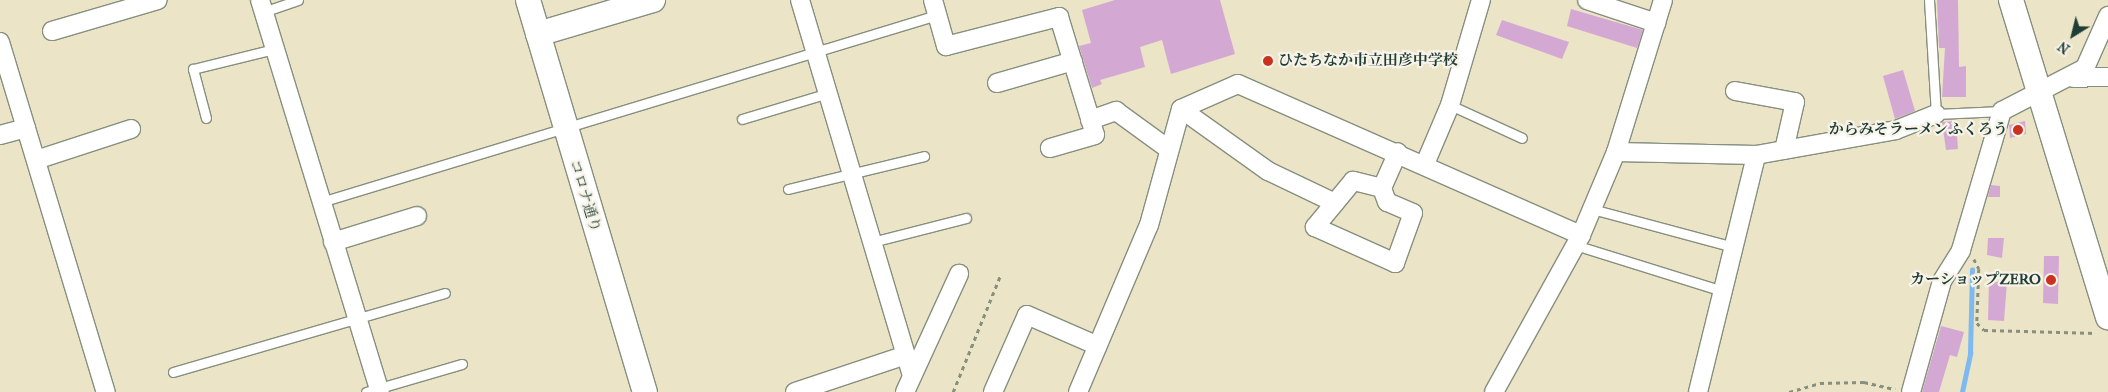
<!DOCTYPE html>
<html>
<head>
<meta charset="utf-8">
<style>
  body { margin:0 }
  #map { position:relative; width:2108px; height:392px; overflow:hidden; background:#ebe4c7; font-family:"IM FELL French Canon","Noto Serif JP",serif }
  div>[style] { position:absolute }
  [style*='--x'] { left:calc(var(--x)*1px); top:calc(var(--y)*1px); width:calc(var(--w)*1px); rotate:calc(var(--a)*1deg) }
  .stream>* { height:4.5px; margin:-2.25px; padding:0 2.25px; transform-origin:2.25px; border-radius:2.25px; background:#7eb9f0 }
  .building>* { inset:0; background:#d3a9d4 }
  .path>* { height:2.5px; margin-top:-1.25px; transform-origin:0; background:repeating-linear-gradient(90deg,#85907e 0 4px,transparent 0 8px) }
  .roads { filter:drop-shadow(1px 0 #85907e) drop-shadow(-1px 0 #85907e) drop-shadow(0 1px #85907e) drop-shadow(0 -1px #85907e) }
  .lane>* { height:9px; margin:-4.5px; padding:0 4.5px; transform-origin:4.5px; border-radius:4.5px; background:#fff }
  .street>* { height:18px; margin:-9px; padding:0 9px; transform-origin:9px; border-radius:9px; background:#fff }
  .secondary>* { height:24px; margin:-12px; padding:0 12px; transform-origin:12px; border-radius:12px; background:#fff }
  .dots>* { width:14px; height:14px; translate:-50% -50%; box-sizing:border-box; border:2px solid #f7f3e8; border-radius:50% }
  span { translate:-50% -50%; white-space:nowrap; text-align:center; line-height:1.15; -webkit-text-stroke:4.5px #f7f3e8; paint-order:stroke }
  .poi-label { font-size:15px; color:#1f3d34; font-weight:700 }
  .left { translate:0 -50%; text-align:left }
  .right { translate:-100% -50%; text-align:right }
  .street-label { font-size:15px; color:#1f3d34 }
  .north { position:absolute; left:2048px; top:10px; width:50px; height:50px; -webkit-text-stroke:4px #f7f3e8; paint-order:stroke; rotate:216deg; font-size:14px; font-weight:700; line-height:20px; text-align:center; color:#1f3d34 }
  .north::after { content:''; display:block; margin:auto; width:18px; height:22px; background:#1f3d34; clip-path:polygon(50% 0,100% 100%,50% 72%,0 100%) }
</style>
</head>
<body>
<div id="map">
  <div class="stream">
    <i style="--x:1962;--y:392;--w:40;--a:-78"></i>
    <i style="--x:1970;--y:353;--w:83;--a:-88.6"></i>
  </div>
  <div class="building">
    <i style="clip-path:polygon(1115px 0,1220px 0,1235px 54px,1171px 74px,1162px 40px,1140px 47px,1145px 67px,1100px 80px,1102px 84px,1092px 88px,1079px 46px,1091px 43px,1082px 10px)"></i>
    <i style="clip-path:polygon(1937px 0,1958px 0,1959px 67px,1966px 66px,1966px 97px,1942px 97px,1945px 48px,1939px 48px)"></i>
    <i style="clip-path:polygon(1571px 9px,1643px 30px,1637px 48px,1567px 26px)"></i>
    <i style="clip-path:polygon(1502px 20px,1569px 42px,1562px 59px,1496px 35px)"></i>
    <i style="clip-path:polygon(1903px 70px,1915px 111px,1895px 119px,1883px 76px)"></i>
    <i style="clip-path:polygon(1956px 121px,1958px 149px,1946px 150px,1942px 122px)"></i>
    <i style="clip-path:polygon(2025px 121px,2026px 134px,2010px 138px,2009px 125px)"></i>
    <i style="clip-path:polygon(1991px 185px,2000px 186px,2000px 197px,1988px 197px)"></i>
    <i style="clip-path:polygon(1988px 238px,2004px 238px,2002px 258px,1987px 255px)"></i>
    <i style="clip-path:polygon(2044px 256px,2059px 256px,2058px 304px,2043px 303px)"></i>
    <i style="clip-path:polygon(1989px 282px,2007px 282px,2004px 321px,1988px 320px)"></i>
    <i style="clip-path:polygon(1941px 326px,1964px 332px,1957px 357px,1950px 355px,1939px 392px,1922px 392px)"></i>
  </div>
  <div class="path">
    <i style="--x:1974;--y:259;--w:11;--a:63"></i>
    <i style="--x:1979;--y:269;--w:54;--a:92.1"></i>
    <i style="--x:1977;--y:323;--w:10;--a:45"></i>
    <i style="--x:1984;--y:330;--w:112;--a:1.5"></i>
    <i style="--x:953;--y:392;--w:127;--a:-67.9"></i>
    <i style="--x:1789;--y:392;--w:32;--a:-16"></i>
    <i style="--x:1820;--y:383;--w:44;--a:-1.3"></i>
    <i style="--x:1864;--y:382;--w:32;--a:13"></i>
  </div>
  <div class="roads">
    <div class="lane">
      <i style="--x:1929;--y:0;--w:114;--a:86.5"></i>
      <i style="--x:1936;--y:114;--w:66;--a:-2.6"></i>
      <i style="--x:263;--y:12;--w:37;--a:-19"></i>
      <i style="--x:1450;--y:105;--w:79;--a:24.6"></i>
      <i style="--x:206;--y:118;--w:51;--a:-104.9"></i>
      <i style="--x:193;--y:69;--w:83;--a:-13.9"></i>
      <i style="--x:742;--y:119;--w:90;--a:-16.8"></i>
      <i style="--x:788;--y:189;--w:140;--a:-13.6"></i>
      <i style="--x:321;--y:202;--w:644;--a:-16.89"></i>
      <i style="--x:1592;--y:209;--w:147;--a:15"></i>
      <i style="--x:872;--y:242;--w:97;--a:-14.3"></i>
      <i style="--x:1575;--y:245;--w:155;--a:17.3"></i>
      <i style="--x:173;--y:372;--w:283;--a:-16.2"></i>
      <i style="--x:366;--y:392;--w:100;--a:-16.3"></i>
    </div>
    <div class="street">
      <i style="--x:260;--y:0;--w:410;--a:73"></i>
      <i style="--x:800;--y:0;--w:392;--a:73.4"></i>
      <i style="--x:933;--y:0;--w:48;--a:74.2"></i>
      <i style="--x:946;--y:46;--w:117;--a:-14.4"></i>
      <i style="--x:1059;--y:17;--w:123;--a:73"></i>
      <i style="--x:1095;--y:135;--w:47;--a:163.9"></i>
      <i style="--x:1587;--y:0;--w:73;--a:18.4"></i>
      <i style="--x:52;--y:31;--w:110;--a:-16.3"></i>
      <i style="--x:0;--y:42;--w:366;--a:73.2"></i>
      <i style="--x:2073;--y:78;--w:35;--a:-2"></i>
      <i style="--x:997;--y:83;--w:79;--a:-16.1"></i>
      <i style="--x:1735;--y:91;--w:61;--a:10.4"></i>
      <i style="--x:1795;--y:102;--w:49;--a:102.9"></i>
      <i style="--x:1181;--y:109;--w:107;--a:35.5"></i>
      <i style="--x:1268;--y:171;--w:74;--a:25.5"></i>
      <i style="--x:1090;--y:120;--w:28;--a:-19"></i>
      <i style="--x:1116;--y:111;--w:63;--a:36"></i>
      <i style="--x:0;--y:135;--w:27;--a:-15"></i>
      <i style="--x:1616;--y:152;--w:140;--a:1.2"></i>
      <i style="--x:1756;--y:155;--w:142;--a:-10.1"></i>
      <i style="--x:1896;--y:130;--w:43;--a:-21.8"></i>
      <i style="--x:36;--y:160;--w:100;--a:-18.1"></i>
      <i style="--x:1425;--y:164;--w:64;--a:-67"></i>
      <i style="--x:1450;--y:105;--w:109;--a:-73.6"></i>
      <i style="--x:1382;--y:188;--w:30;--a:-166"></i>
      <i style="--x:1353;--y:181;--w:60;--a:129.6"></i>
      <i style="--x:1315;--y:227;--w:88;--a:24.2"></i>
      <i style="--x:1395;--y:263;--w:53;--a:-70.2"></i>
      <i style="--x:1413;--y:213;--w:28;--a:-157"></i>
      <i style="--x:1387;--y:202;--w:15;--a:-110"></i>
      <i style="--x:1382;--y:188;--w:39;--a:-66"></i>
      <i style="--x:333;--y:242;--w:88;--a:-17.2"></i>
      <i style="--x:795;--y:392;--w:117;--a:-18.4"></i>
      <i style="--x:905;--y:392;--w:130;--a:-65.4"></i>
      <i style="--x:993;--y:392;--w:84;--a:-66.2"></i>
      <i style="--x:1027;--y:315;--w:77;--a:23.6"></i>
      <i style="--x:1078;--y:392;--w:181;--a:-67"></i>
      <i style="--x:1149;--y:225;--w:120;--a:-74.6"></i>
      <i style="--x:1181;--y:109;--w:62;--a:-23.7"></i>
      <i style="--x:1238;--y:84;--w:375;--a:23.8"></i>
      <i style="--x:1494;--y:392;--w:179;--a:-61"></i>
      <i style="--x:1581;--y:235;--w:90;--a:-67.1"></i>
      <i style="--x:1616;--y:152;--w:159;--a:-72.8"></i>
      <i style="--x:1698;--y:392;--w:244;--a:-76.2"></i>
      <i style="--x:1911;--y:392;--w:115;--a:-74.4"></i>
      <i style="--x:1942;--y:281;--w:36;--a:-58"></i>
      <i style="--x:1961;--y:250;--w:145;--a:-73.6"></i>
      <i style="--x:2002;--y:111;--w:93;--a:-27.4"></i>
      <i style="--x:2085;--y:68;--w:57;--a:-66.1"></i>
    </div>
    <div class="secondary">
      <i style="--x:528;--y:0;--w:409;--a:73.4"></i>
      <i style="--x:2011;--y:0;--w:332;--a:73"></i>
      <i style="--x:538;--y:34;--w:120;--a:-16.5"></i>
    </div>
  </div>
  <div class="dots">
    <i style="left:1268px;top:61px;background:#c8321e"></i>
    <i style="left:2018px;top:130px;background:#c8321e"></i>
    <i style="left:2051px;top:280px;background:#c8321e"></i>
  </div>
  <div class="poi-label">
    <span class="left" style="left:1278px;top:61px">ひたちなか市立田彦中学校</span>
    <span class="right" style="left:2008px;top:130px">からみそラーメンふくろう</span>
    <span class="right" style="left:2041px;top:280px">カーショップZERO</span>
  </div>
  <div class="street-label">
    <span style="left:585px;top:196px;rotate:73deg">コロナ通り</span>
  </div>
  <div class="north">N</div>
</div>
</body>
</html>
